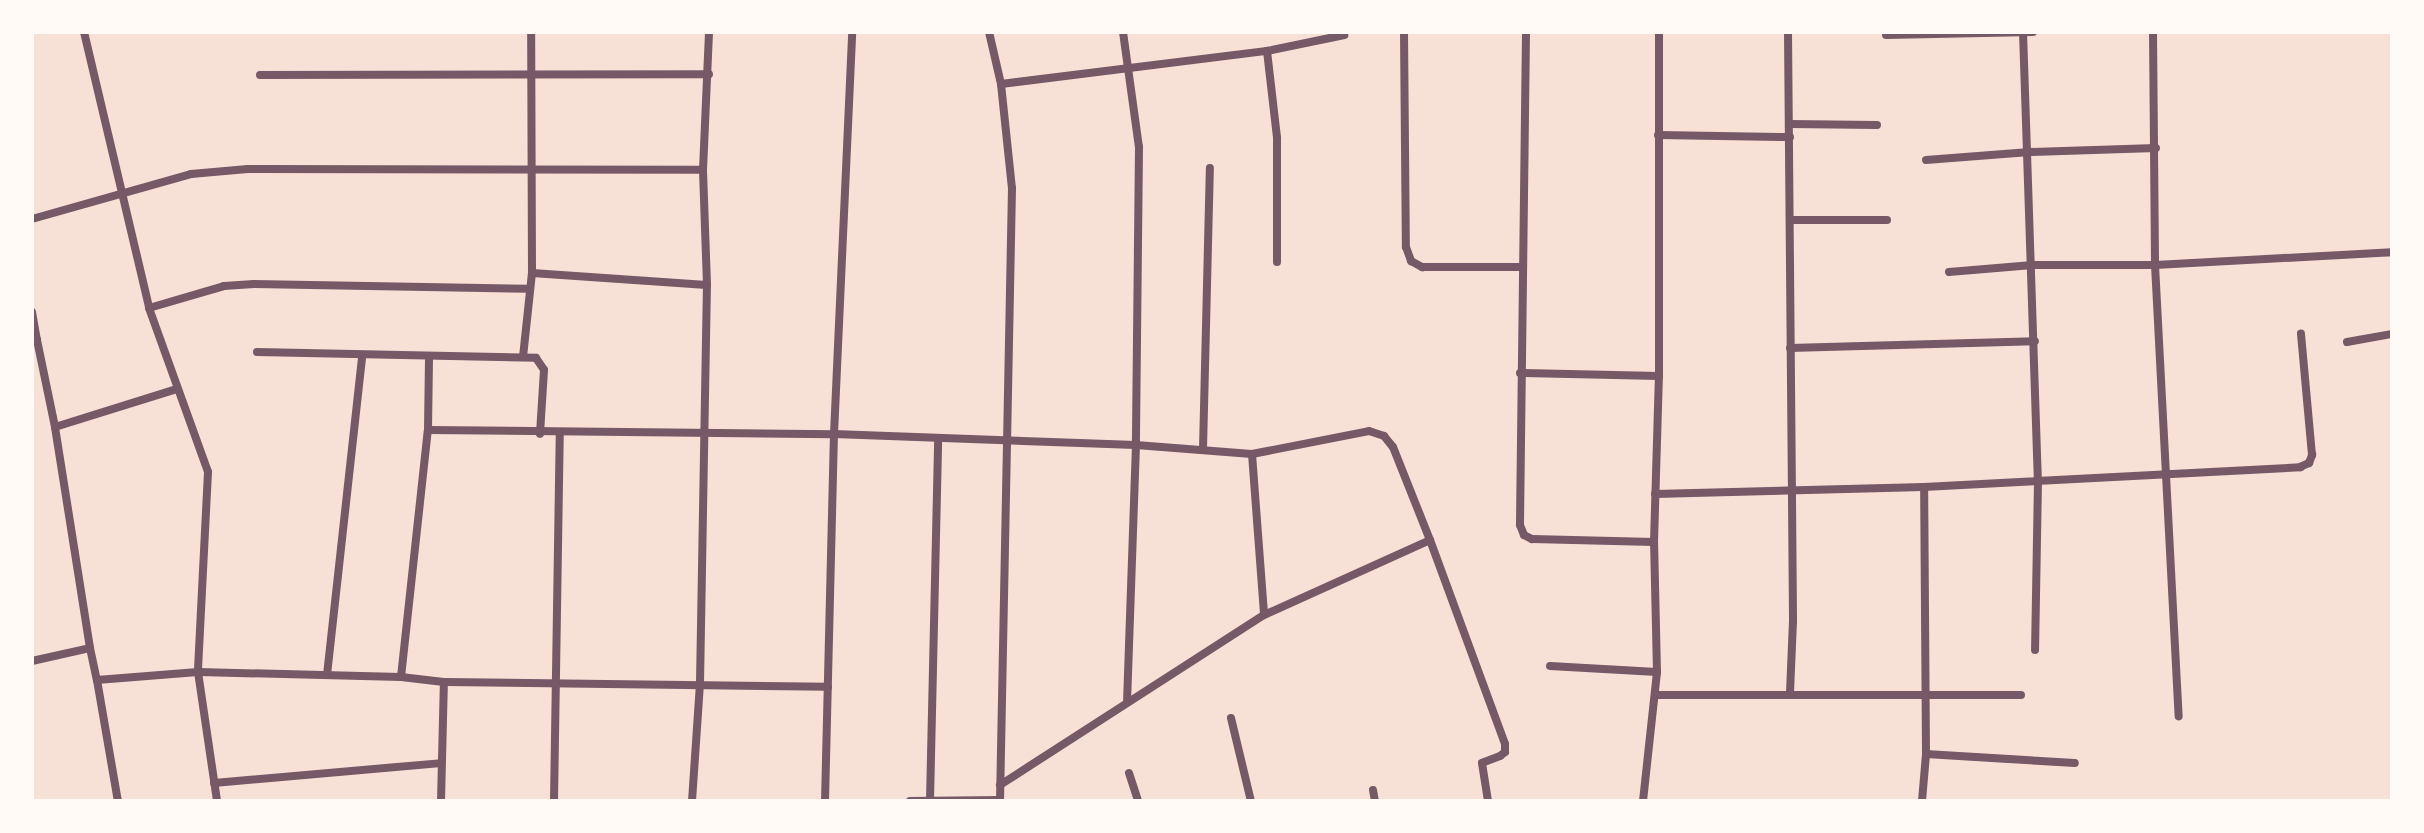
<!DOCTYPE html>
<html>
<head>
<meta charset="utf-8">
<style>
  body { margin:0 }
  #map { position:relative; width:2424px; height:833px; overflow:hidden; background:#f7e1d7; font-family:Poppins,sans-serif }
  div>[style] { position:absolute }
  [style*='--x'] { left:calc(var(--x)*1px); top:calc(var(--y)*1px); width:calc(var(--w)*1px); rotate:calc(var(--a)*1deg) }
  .minor>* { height:8px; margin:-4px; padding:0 4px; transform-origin:4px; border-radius:4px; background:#755966 }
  span { translate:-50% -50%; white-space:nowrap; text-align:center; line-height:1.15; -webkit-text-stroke:7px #fffaf5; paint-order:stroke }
  .frame { position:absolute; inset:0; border:34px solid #fffaf5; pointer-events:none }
</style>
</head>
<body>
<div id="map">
  <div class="minor">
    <i style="--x:84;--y:32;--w:284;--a:76.7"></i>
    <i style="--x:149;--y:308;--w:174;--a:70.2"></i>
    <i style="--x:208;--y:472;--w:200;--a:92.9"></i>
    <i style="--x:198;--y:672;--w:130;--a:81.6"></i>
    <i style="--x:989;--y:32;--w:53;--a:77"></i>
    <i style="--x:1001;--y:84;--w:105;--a:84"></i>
    <i style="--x:1012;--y:188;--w:613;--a:91.12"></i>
    <i style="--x:1123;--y:32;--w:116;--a:82.1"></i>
    <i style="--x:1139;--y:147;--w:298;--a:90.6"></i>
    <i style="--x:1136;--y:445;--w:255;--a:92"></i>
    <i style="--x:1404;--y:32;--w:215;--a:89.5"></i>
    <i style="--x:1406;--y:247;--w:15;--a:70"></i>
    <i style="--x:1411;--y:261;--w:13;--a:29"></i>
    <i style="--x:1422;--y:267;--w:101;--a:0"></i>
    <i style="--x:1526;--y:32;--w:493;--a:90.7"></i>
    <i style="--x:1520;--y:525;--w:11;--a:68"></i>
    <i style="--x:1524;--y:535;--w:9;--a:27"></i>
    <i style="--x:1532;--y:539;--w:122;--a:1.4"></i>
    <i style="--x:1788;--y:32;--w:589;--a:89.51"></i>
    <i style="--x:1793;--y:621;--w:72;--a:92.4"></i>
    <i style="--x:2023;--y:32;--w:449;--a:88.1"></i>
    <i style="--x:2038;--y:481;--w:169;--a:91"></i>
    <i style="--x:2153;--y:32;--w:233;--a:89.5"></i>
    <i style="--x:2155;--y:265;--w:452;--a:87"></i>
    <i style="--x:1886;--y:35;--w:147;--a:-1.2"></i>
    <i style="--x:1267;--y:51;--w:88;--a:83.4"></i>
    <i style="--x:1277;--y:138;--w:124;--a:90"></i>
    <i style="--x:260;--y:75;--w:449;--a:-0.1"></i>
    <i style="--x:1001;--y:84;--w:268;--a:-7.1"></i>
    <i style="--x:1267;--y:51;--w:79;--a:-11.7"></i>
    <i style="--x:1789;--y:124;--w:88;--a:0.7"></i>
    <i style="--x:1658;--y:135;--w:132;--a:0.9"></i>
    <i style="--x:1926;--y:160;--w:104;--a:-4.4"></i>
    <i style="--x:2030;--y:152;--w:126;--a:-1.8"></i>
    <i style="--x:32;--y:219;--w:165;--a:-15.8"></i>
    <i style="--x:191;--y:174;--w:57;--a:-5"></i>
    <i style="--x:248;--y:169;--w:455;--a:0.1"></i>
    <i style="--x:1790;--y:220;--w:97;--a:0"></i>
    <i style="--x:1949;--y:272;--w:84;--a:-4.8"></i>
    <i style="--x:2033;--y:265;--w:122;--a:0"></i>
    <i style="--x:2155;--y:265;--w:237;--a:-3.1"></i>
    <i style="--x:532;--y:273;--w:175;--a:3.9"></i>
    <i style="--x:149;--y:308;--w:78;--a:-16.3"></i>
    <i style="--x:224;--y:286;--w:30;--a:-4"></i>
    <i style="--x:254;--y:284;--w:276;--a:1"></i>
    <i style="--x:32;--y:312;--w:28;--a:80"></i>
    <i style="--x:37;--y:340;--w:4;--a:180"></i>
    <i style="--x:37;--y:340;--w:89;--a:78.3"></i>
    <i style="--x:2347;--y:342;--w:46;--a:-10.1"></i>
    <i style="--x:1790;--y:348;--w:245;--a:-1.6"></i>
    <i style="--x:257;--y:352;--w:279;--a:1.2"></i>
    <i style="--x:536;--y:358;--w:14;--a:56"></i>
    <i style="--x:544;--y:370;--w:64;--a:93.6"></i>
    <i style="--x:523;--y:357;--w:84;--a:-83.9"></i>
    <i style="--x:532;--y:273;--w:241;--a:-90.2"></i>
    <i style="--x:1520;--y:373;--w:139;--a:1.2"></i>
    <i style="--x:428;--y:430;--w:406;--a:0.6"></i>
    <i style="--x:834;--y:434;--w:302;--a:2.1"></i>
    <i style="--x:1136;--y:445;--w:116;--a:4.4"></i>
    <i style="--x:1252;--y:454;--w:119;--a:-11.1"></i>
    <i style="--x:1369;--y:431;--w:16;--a:18"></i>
    <i style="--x:1384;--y:436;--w:14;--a:51"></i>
    <i style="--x:1393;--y:447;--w:100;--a:68.3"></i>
    <i style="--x:1430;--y:540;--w:217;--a:69.8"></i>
    <i style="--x:1505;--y:744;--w:8;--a:90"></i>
    <i style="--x:1505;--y:752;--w:6;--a:141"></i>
    <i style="--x:1500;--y:756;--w:19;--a:159"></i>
    <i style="--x:1482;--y:763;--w:38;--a:81"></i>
    <i style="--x:1203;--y:449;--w:281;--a:-88.6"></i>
    <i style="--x:1252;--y:454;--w:161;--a:85.7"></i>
    <i style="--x:1655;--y:494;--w:269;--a:-1.5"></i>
    <i style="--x:1924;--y:487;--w:377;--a:-3"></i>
    <i style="--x:2300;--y:467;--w:10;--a:-24"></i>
    <i style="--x:2309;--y:463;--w:9;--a:-69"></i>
    <i style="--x:2312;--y:455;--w:122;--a:-95.2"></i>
    <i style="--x:90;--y:648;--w:224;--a:-99"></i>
    <i style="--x:55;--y:427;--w:128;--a:-17.3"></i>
    <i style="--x:32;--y:661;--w:59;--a:-12.6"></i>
    <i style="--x:90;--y:648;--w:33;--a:78"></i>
    <i style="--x:97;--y:680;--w:101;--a:-4.5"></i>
    <i style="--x:198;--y:672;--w:203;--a:1.4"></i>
    <i style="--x:401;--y:677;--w:43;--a:6.6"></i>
    <i style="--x:444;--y:682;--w:384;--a:0.7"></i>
    <i style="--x:1550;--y:666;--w:107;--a:3.2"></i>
    <i style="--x:327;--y:675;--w:321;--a:-83.7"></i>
    <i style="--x:401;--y:677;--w:248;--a:-83.8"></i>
    <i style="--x:428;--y:430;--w:73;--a:-89.2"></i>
    <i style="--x:97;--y:680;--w:123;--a:80.2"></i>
    <i style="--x:1656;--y:695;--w:365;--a:0"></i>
    <i style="--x:1231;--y:718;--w:85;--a:76.5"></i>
    <i style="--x:1926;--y:754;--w:149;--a:3.5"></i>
    <i style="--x:1129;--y:773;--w:29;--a:72"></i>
    <i style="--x:214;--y:783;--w:228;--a:-5"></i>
    <i style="--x:1000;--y:785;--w:314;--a:-32.8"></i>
    <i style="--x:1264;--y:615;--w:182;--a:-24.3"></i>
    <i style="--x:1373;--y:790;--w:11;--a:80"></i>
    <i style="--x:930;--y:800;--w:361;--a:-88.7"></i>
    <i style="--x:441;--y:801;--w:119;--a:-88.6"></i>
    <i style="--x:554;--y:801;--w:367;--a:-89.1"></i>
    <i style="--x:692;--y:801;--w:118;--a:-86.1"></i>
    <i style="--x:700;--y:683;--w:398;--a:-89"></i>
    <i style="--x:707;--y:285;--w:115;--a:-92"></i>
    <i style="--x:703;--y:170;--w:138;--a:-87.5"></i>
    <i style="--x:825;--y:801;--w:367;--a:-88.6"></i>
    <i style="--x:834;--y:434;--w:402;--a:-87.4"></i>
    <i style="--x:910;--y:801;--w:90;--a:-0.6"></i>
    <i style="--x:1643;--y:801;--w:130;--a:-83.8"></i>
    <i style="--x:1657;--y:672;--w:130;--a:-91.3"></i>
    <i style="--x:1654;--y:542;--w:166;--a:-88.3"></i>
    <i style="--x:1659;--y:376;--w:344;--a:-90"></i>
    <i style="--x:1922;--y:801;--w:47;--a:-85.1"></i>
    <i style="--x:1926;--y:754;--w:267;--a:-90.4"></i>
  </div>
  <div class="frame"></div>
</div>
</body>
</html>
